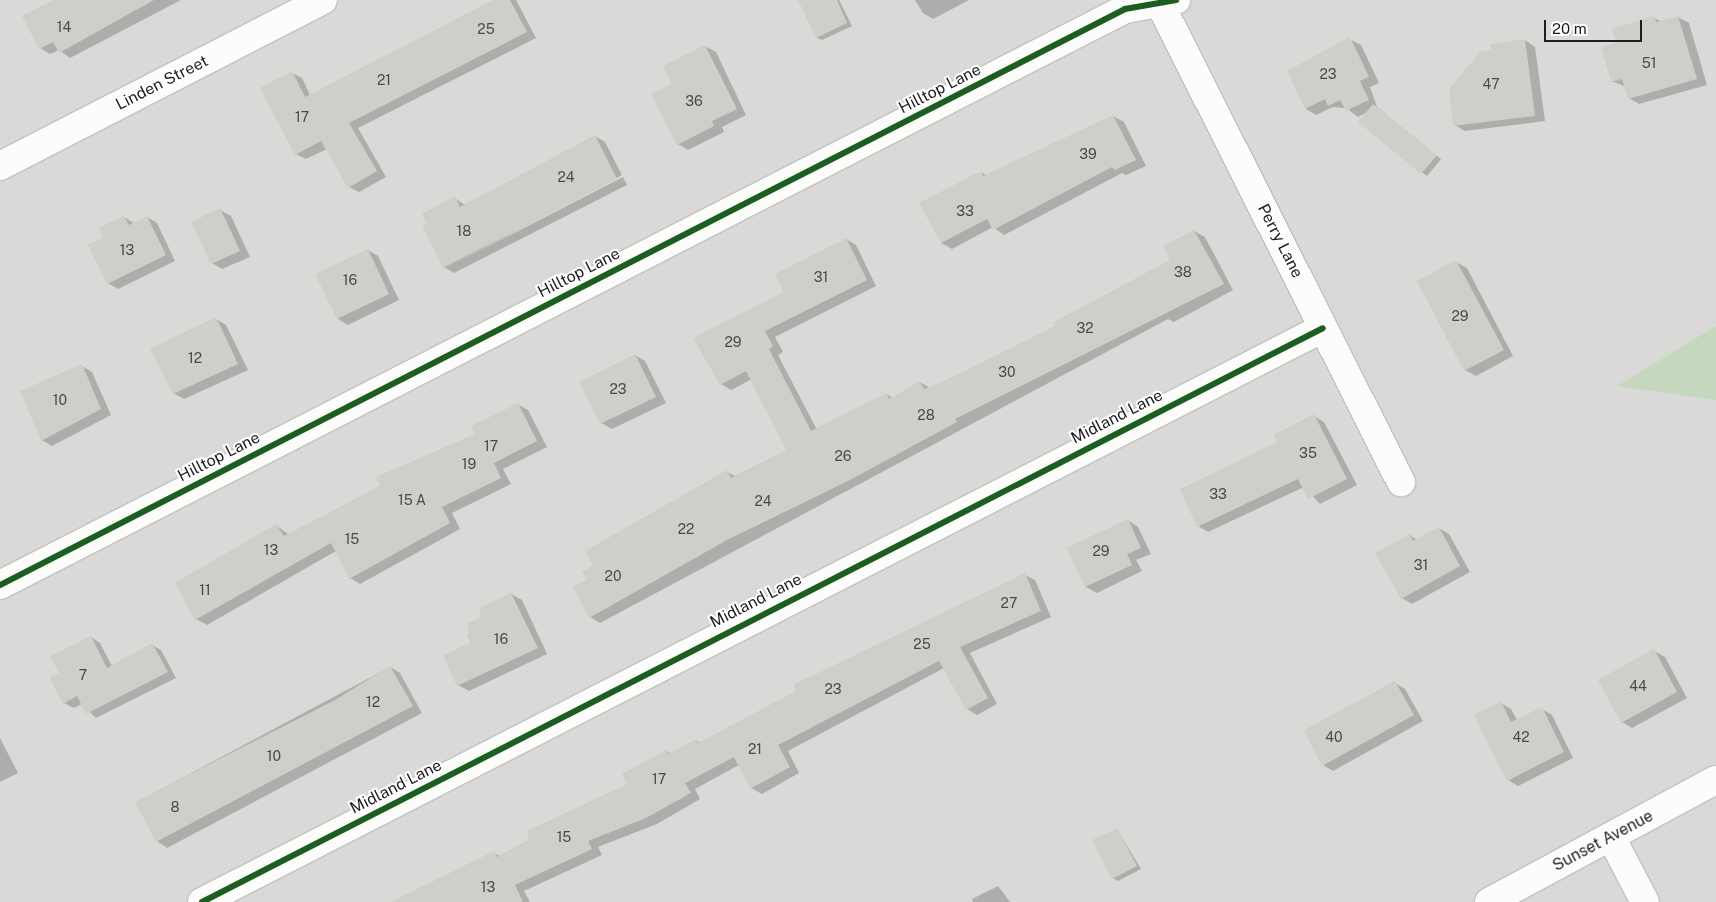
<!DOCTYPE html>
<html>
<head>
<meta charset="utf-8">
<style>
  body { margin:0 }
  #map { position:relative; width:1716px; height:902px; overflow:hidden; background:#ebeae6; font-family:"Public Sans",sans-serif }
  div>[style] { position:absolute }
  [style*='--x'] { left:calc(var(--x)*1px); top:calc(var(--y)*1px); width:calc(var(--w)*1px); rotate:calc(var(--a)*1deg) }
  .residential>* { inset:0; background:#dad9d7 }
  .forest>* { inset:0; background:#c5d8bd }
  .shadow>* { inset:0; background:#0003 }
  .building>* { inset:0; background:#d0cecb }
  .roads { filter:drop-shadow(1px 0 #c2c2c0) drop-shadow(-1px 0 #c2c2c0) drop-shadow(0 1px #c2c2c0) drop-shadow(0 -1px #c2c2c0) }
  .street>* { height:28px; margin:-14px; padding:0 14px; transform-origin:14px; border-radius:14px; background:#fcfcfb }
  .cycleway>* { height:6px; margin:-3px; padding:0 3px; transform-origin:3px; border-radius:3px; background:#1b5e20 }
  span { translate:-50% -50%; white-space:nowrap; text-align:center; line-height:1.15; -webkit-text-stroke:4px #fff; paint-order:stroke }
  .number-label { font-size:14px; color:#4a4948 }
  .number-label span { -webkit-text-stroke-width:0 }
  .street-label { font-size:16px; color:#1d1d1d }
  .scale { position:absolute; left:1544px; top:20px; width:98px; height:22px; box-sizing:border-box; border:2px solid #1d1d1d; border-top:0; padding-left:6px; font-size:15px; line-height:18px; white-space:nowrap; color:#1d1d1d; -webkit-text-stroke:4px #fff; paint-order:stroke }
</style>
</head>
<body>
<div id="map">
  <div class="residential">
    <i style="clip-path:polygon(0 0,1716px 0,1716px 902px,0 902px)"></i>
  </div>
  <div class="forest">
    <i style="clip-path:polygon(1716px 326px,1716px 400px,1617px 386px)"></i>
  </div>
  <div class="shadow">
    <i style="clip-path:polygon(60px 0,181px 0,70px 58px,59px 50px,50px 54px,40px 48px)"></i>
    <i style="clip-path:polygon(496px 0,516px 0,536px 38px,358px 128px,386px 177px,359px 192px,349px 187px,327px 149px,306px 159px,296px 154px,292px 73px,302px 78px,310px 95px)"></i>
    <i style="clip-path:polygon(813px 0,839px 0,852px 26px,822px 40px,817px 38px)"></i>
    <i style="clip-path:polygon(915px 0,969px 0,933px 19px,923px 13px)"></i>
    <i style="clip-path:polygon(1678px 17px,1689px 23px,1707px 85px,1639px 104px,1629px 98px,1626px 87px,1612px 81px,1617px 44px,1654px 18px,1662px 22px)"></i>
    <i style="clip-path:polygon(1350px 39px,1361px 45px,1379px 83px,1370px 87px,1377px 107px,1441px 159px,1427px 176px,1360px 122px,1369px 111px,1358px 117px,1346px 108px,1333px 107px,1316px 115px,1306px 109px,1288px 72px)"></i>
    <i style="clip-path:polygon(1525px 40px,1535px 47px,1545px 121px,1465px 131px,1455px 125px,1492px 51px)"></i>
    <i style="clip-path:polygon(705px 46px,716px 52px,746px 115px,722px 127px,724px 132px,688px 150px,678px 144px,673px 84px)"></i>
    <i style="clip-path:polygon(1113px 116px,1124px 122px,1146px 166px,1126px 175px,1122px 173px,1004px 235px,993px 227px,952px 249px,941px 243px,981px 172px,986px 175px)"></i>
    <i style="clip-path:polygon(595px 136px,605px 142px,622px 175px,448px 267px,623px 177px,627px 185px,454px 273px,444px 267px,429px 225px,455px 198px,466px 206px)"></i>
    <i style="clip-path:polygon(220px 210px,231px 216px,250px 257px,222px 269px,212px 263px)"></i>
    <i style="clip-path:polygon(124px 217px,134px 223px,147px 217px,157px 223px,175px 261px,118px 289px,108px 283px,104px 238px)"></i>
    <i style="clip-path:polygon(1194px 231px,1205px 237px,1233px 290px,1174px 322px,1168px 319px,600px 623px,590px 617px,588px 581px,594px 566px,727px 472px,735px 476px,788px 450px,752px 379px,731px 390px,721px 384px,786px 292px,846px 239px,856px 245px,876px 286px,775px 337px,783px 352px,778px 355px,817px 430px,886px 394px,893px 398px,920px 382px,930px 388px,1057px 327px,1172px 261px)"></i>
    <i style="clip-path:polygon(368px 250px,378px 256px,399px 300px,348px 325px,338px 319px)"></i>
    <i style="clip-path:polygon(1456px 262px,1467px 268px,1513px 356px,1476px 376px,1465px 370px)"></i>
    <i style="clip-path:polygon(216px 319px,226px 325px,248px 370px,184px 399px,173px 393px)"></i>
    <i style="clip-path:polygon(635px 355px,645px 361px,666px 403px,612px 429px,601px 423px)"></i>
    <i style="clip-path:polygon(82px 366px,92px 372px,111px 415px,52px 446px,42px 440px)"></i>
    <i style="clip-path:polygon(517px 404px,528px 410px,547px 447px,503px 469px,511px 484px,452px 513px,460px 529px,360px 584px,350px 578px,336px 551px,207px 625px,196px 619px,276px 525px,289px 535px,476px 435px)"></i>
    <i style="clip-path:polygon(1314px 416px,1324px 422px,1357px 485px,1320px 504px,1304px 487px,1208px 532px,1198px 526px,1279px 443px)"></i>
    <i style="clip-path:polygon(1128px 520px,1138px 527px,1151px 554px,1136px 560px,1142px 571px,1097px 593px,1086px 587px,1068px 548px)"></i>
    <i style="clip-path:polygon(1439px 528px,1449px 534px,1470px 572px,1412px 604px,1402px 598px,1410px 535px,1417px 540px)"></i>
    <i style="clip-path:polygon(1025px 575px,1035px 580px,1051px 617px,970px 653px,997px 704px,977px 715px,967px 709px,944px 668px,788px 751px,799px 773px,762px 794px,751px 788px,739px 765px,695px 789px,700px 799px,657px 824px,598px 847px,602px 855px,524px 891px,530px 902px,397px 902px,494px 853px,500px 856px,629px 785px,666px 751px,671px 754px,696px 740px,701px 743px)"></i>
    <i style="clip-path:polygon(511px 594px,522px 600px,547px 654px,469px 691px,458px 685px,471px 644px,468px 635px)"></i>
    <i style="clip-path:polygon(91px 637px,100px 643px,112px 666px,152px 645px,161px 650px,176px 678px,96px 718px,82px 704px,74px 708px,64px 703px)"></i>
    <i style="clip-path:polygon(1654px 651px,1665px 657px,1687px 698px,1632px 728px,1622px 722px)"></i>
    <i style="clip-path:polygon(390px 667px,400px 673px,422px 713px,167px 848px,157px 841px,137px 802px)"></i>
    <i style="clip-path:polygon(1395px 683px,1405px 689px,1423px 721px,1333px 771px,1323px 765px)"></i>
    <i style="clip-path:polygon(1501px 703px,1511px 709px,1517px 720px,1542px 709px,1552px 715px,1573px 758px,1518px 786px,1508px 780px)"></i>
    <i style="clip-path:polygon(0 738px,18px 773px,0 782px)"></i>
    <i style="clip-path:polygon(1117px 829px,1141px 869px,1118px 881px,1113px 878px)"></i>
    <i style="clip-path:polygon(998px 886px,1010px 902px,973px 902px,972px 899px)"></i>
  </div>
  <div class="building">
    <i style="clip-path:polygon(54px 0,154px 0,59px 53px,53px 42px,39px 49px,22px 16px)"></i>
    <i style="clip-path:polygon(493px 0,510px 0,527px 32px,349px 123px,377px 171px,348px 188px,321px 141px,295px 155px,260px 88px,292px 71px,305px 97px)"></i>
    <i style="clip-path:polygon(798px 0,837px 0,847px 23px,816px 38px)"></i>
    <i style="clip-path:polygon(1654px 16px,1656px 22px,1678px 16px,1697px 79px,1628px 99px,1622px 79px,1611px 82px,1601px 47px,1616px 43px,1612px 29px)"></i>
    <i style="clip-path:polygon(1350px 37px,1369px 77px,1360px 81px,1369px 100px,1346px 111px,1340px 100px,1328px 106px,1325px 99px,1305px 109px,1287px 71px)"></i>
    <i style="clip-path:polygon(1525px 39px,1535px 116px,1453px 126px,1449px 89px,1480px 52px,1491px 50px,1490px 44px)"></i>
    <i style="clip-path:polygon(705px 45px,737px 109px,712px 121px,714px 126px,677px 145px,651px 94px,672px 84px,663px 66px)"></i>
    <i style="clip-path:polygon(1373px 104px,1437px 155px,1421px 174px,1358px 122px)"></i>
    <i style="clip-path:polygon(1113px 115px,1136px 160px,1115px 170px,1112px 167px,993px 230px,987px 219px,941px 243px,919px 203px,981px 171px,983px 176px)"></i>
    <i style="clip-path:polygon(595px 135px,617px 179px,443px 268px,422px 226px,427px 224px,422px 214px,455px 196px,460px 207px)"></i>
    <i style="clip-path:polygon(220px 208px,240px 251px,211px 264px,191px 222px)"></i>
    <i style="clip-path:polygon(124px 216px,129px 225px,147px 216px,166px 255px,107px 284px,88px 245px,103px 238px,99px 228px)"></i>
    <i style="clip-path:polygon(1194px 230px,1224px 284px,955px 419px,957px 422px,850px 480px,727px 540px,589px 618px,573px 587px,587px 580px,582px 571px,593px 566px,585px 551px,727px 470px,731px 478px,786px 450px,746px 371px,720px 385px,693px 338px,784px 292px,775px 274px,846px 238px,867px 280px,765px 331px,773px 346px,769px 349px,811px 431px,886px 393px,889px 399px,920px 381px,924px 389px,936px 385px,1055px 326px,1054px 322px,1170px 260px,1163px 246px)"></i>
    <i style="clip-path:polygon(368px 249px,389px 294px,337px 319px,315px 274px)"></i>
    <i style="clip-path:polygon(1456px 260px,1504px 350px,1464px 371px,1417px 281px)"></i>
    <i style="clip-path:polygon(216px 317px,238px 364px,173px 394px,150px 349px)"></i>
    <i style="clip-path:polygon(635px 354px,656px 397px,600px 424px,579px 382px)"></i>
    <i style="clip-path:polygon(82px 364px,101px 409px,41px 441px,20px 391px)"></i>
    <i style="clip-path:polygon(518px 403px,537px 441px,494px 463px,501px 478px,442px 507px,450px 523px,349px 579px,331px 543px,195px 620px,175px 583px,276px 524px,284px 536px,380px 486px,376px 477px,475px 434px,471px 426px)"></i>
    <i style="clip-path:polygon(1314px 414px,1347px 479px,1308px 499px,1298px 479px,1197px 527px,1180px 489px,1277px 442px,1273px 435px)"></i>
    <i style="clip-path:polygon(1128px 519px,1141px 548px,1127px 554px,1132px 565px,1085px 587px,1066px 548px)"></i>
    <i style="clip-path:polygon(1439px 527px,1460px 566px,1401px 599px,1375px 553px,1410px 534px,1413px 541px)"></i>
    <i style="clip-path:polygon(1025px 573px,1041px 611px,960px 647px,988px 698px,966px 710px,939px 661px,778px 745px,790px 767px,750px 789px,734px 757px,685px 783px,691px 793px,646px 818px,588px 841px,592px 849px,515px 885px,523px 902px,391px 902px,494px 851px,497px 857px,529px 840px,527px 831px,627px 784px,622px 774px,666px 750px,668px 754px,696px 739px,698px 743px,796px 691px,793px 685px)"></i>
    <i style="clip-path:polygon(511px 593px,538px 648px,457px 686px,443px 655px,470px 643px,467px 623px,479px 618px,481px 607px)"></i>
    <i style="clip-path:polygon(91px 636px,107px 668px,152px 643px,168px 672px,86px 714px,77px 696px,63px 704px,49px 677px,59px 673px,50px 656px)"></i>
    <i style="clip-path:polygon(1654px 649px,1677px 692px,1621px 723px,1598px 680px)"></i>
    <i style="clip-path:polygon(390px 666px,413px 706px,156px 842px,135px 802px,335px 700px)"></i>
    <i style="clip-path:polygon(1395px 681px,1414px 715px,1322px 766px,1304px 730px)"></i>
    <i style="clip-path:polygon(1501px 701px,1511px 722px,1542px 707px,1564px 752px,1507px 781px,1474px 715px)"></i>
    <i style="clip-path:polygon(1117px 828px,1137px 866px,1112px 879px,1092px 840px)"></i>
  </div>
  <div class="roads">
    <div class="street">
      <i style="--x:1158;--y:0;--w:540;--a:63.25"></i>
      <i style="--x:0;--y:166;--w:363;--a:-27.2"></i>
      <i style="--x:0;--y:585;--w:1264;--a:-27.11"></i>
      <i style="--x:1125;--y:9;--w:52;--a:-10"></i>
      <i style="--x:1611;--y:837;--w:73;--a:62.4"></i>
      <i style="--x:202;--y:902;--w:1259;--a:-27.11"></i>
      <i style="--x:1489;--y:902;--w:258;--a:-28.3"></i>
    </div>
  </div>
  <div class="cycleway">
    <i style="--x:0;--y:585;--w:1264;--a:-27.11"></i>
    <i style="--x:1125;--y:9;--w:52;--a:-10"></i>
    <i style="--x:202;--y:902;--w:1259;--a:-27.11"></i>
  </div>
  <div class="number-label">
    <span style="left:64px;top:27px">14</span>
    <span style="left:486px;top:29px">25</span>
    <span style="left:1649px;top:63px">51</span>
    <span style="left:1328px;top:74px">23</span>
    <span style="left:384px;top:80px">21</span>
    <span style="left:1491px;top:84px">47</span>
    <span style="left:694px;top:101px">36</span>
    <span style="left:302px;top:117px">17</span>
    <span style="left:1088px;top:154px">39</span>
    <span style="left:566px;top:177px">24</span>
    <span style="left:965px;top:211px">33</span>
    <span style="left:464px;top:231px">18</span>
    <span style="left:127px;top:250px">13</span>
    <span style="left:1183px;top:272px">38</span>
    <span style="left:821px;top:277px">31</span>
    <span style="left:350px;top:280px">16</span>
    <span style="left:1460px;top:316px">29</span>
    <span style="left:1085px;top:328px">32</span>
    <span style="left:733px;top:342px">29</span>
    <span style="left:195px;top:358px">12</span>
    <span style="left:1007px;top:372px">30</span>
    <span style="left:618px;top:389px">23</span>
    <span style="left:60px;top:400px">10</span>
    <span style="left:926px;top:415px">28</span>
    <span style="left:491px;top:446px">17</span>
    <span style="left:1308px;top:453px">35</span>
    <span style="left:843px;top:456px">26</span>
    <span style="left:469px;top:464px">19</span>
    <span style="left:1218px;top:494px">33</span>
    <span style="left:412px;top:500px">15 A</span>
    <span style="left:763px;top:501px">24</span>
    <span style="left:686px;top:529px">22</span>
    <span style="left:352px;top:539px">15</span>
    <span style="left:271px;top:550px">13</span>
    <span style="left:1101px;top:551px">29</span>
    <span style="left:1421px;top:565px">31</span>
    <span style="left:613px;top:576px">20</span>
    <span style="left:205px;top:590px">11</span>
    <span style="left:1009px;top:603px">27</span>
    <span style="left:501px;top:639px">16</span>
    <span style="left:922px;top:644px">25</span>
    <span style="left:83px;top:675px">7</span>
    <span style="left:1638px;top:686px">44</span>
    <span style="left:833px;top:689px">23</span>
    <span style="left:373px;top:702px">12</span>
    <span style="left:1334px;top:737px">40</span>
    <span style="left:1521px;top:737px">42</span>
    <span style="left:755px;top:749px">21</span>
    <span style="left:274px;top:756px">10</span>
    <span style="left:659px;top:779px">17</span>
    <span style="left:175px;top:807px">8</span>
    <span style="left:564px;top:837px">15</span>
    <span style="left:488px;top:887px">13</span>
  </div>
  <div class="street-label">
    <span style="left:162px;top:83px;rotate:-27deg">Linden Street</span>
    <span style="left:940px;top:89px;rotate:-27deg">Hilltop Lane</span>
    <span style="left:1280px;top:241px;rotate:63deg">Perry Lane</span>
    <span style="left:579px;top:273px;rotate:-27deg">Hilltop Lane</span>
    <span style="left:1117px;top:417px;rotate:-27deg">Midland Lane</span>
    <span style="left:219px;top:457px;rotate:-27deg">Hilltop Lane</span>
    <span style="left:756px;top:601px;rotate:-27deg">Midland Lane</span>
    <span style="left:396px;top:787px;rotate:-27deg">Midland Lane</span>
    <span style="left:1603px;top:841px;rotate:-28deg">Sunset Avenue</span>
  </div>
  <div class="scale">20 m</div>
</div>
</body>
</html>
